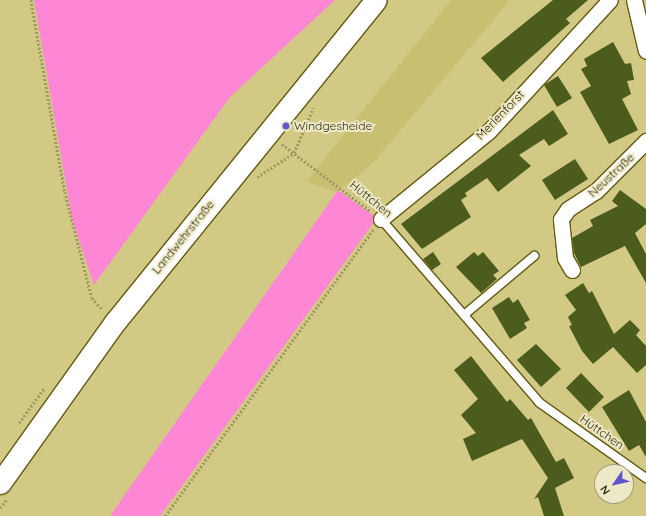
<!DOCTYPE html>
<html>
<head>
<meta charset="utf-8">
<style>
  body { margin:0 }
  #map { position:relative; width:646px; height:516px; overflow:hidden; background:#d2c985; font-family:Quicksand,sans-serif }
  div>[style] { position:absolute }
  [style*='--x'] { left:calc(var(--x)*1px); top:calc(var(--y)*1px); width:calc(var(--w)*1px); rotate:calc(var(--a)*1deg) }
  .built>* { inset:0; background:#c9bf71 }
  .green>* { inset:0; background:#fd87d4 }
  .building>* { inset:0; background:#4c5c1d }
  .path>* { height:2.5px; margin-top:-1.25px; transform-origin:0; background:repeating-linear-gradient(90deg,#9f9860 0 2px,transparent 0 4px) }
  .roads { filter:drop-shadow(1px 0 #645b12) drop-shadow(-1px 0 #645b12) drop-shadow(0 1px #645b12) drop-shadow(0 -1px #645b12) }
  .service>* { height:8px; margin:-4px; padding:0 4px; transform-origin:4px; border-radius:4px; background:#fff }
  .minor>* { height:15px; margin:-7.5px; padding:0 7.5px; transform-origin:7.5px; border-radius:7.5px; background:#fff }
  .secondary>* { height:21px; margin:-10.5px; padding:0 10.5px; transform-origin:10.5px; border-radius:10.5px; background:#fff }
  .dots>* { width:11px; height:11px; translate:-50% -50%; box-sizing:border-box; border:2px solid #ede9c7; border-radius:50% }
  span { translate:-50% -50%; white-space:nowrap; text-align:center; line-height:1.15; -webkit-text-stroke:4px #ede9c7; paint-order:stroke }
  .street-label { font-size:12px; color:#2f2c0f }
  .poi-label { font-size:12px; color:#2f2c0f }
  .left { translate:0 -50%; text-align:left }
  .north { position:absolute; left:594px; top:464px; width:40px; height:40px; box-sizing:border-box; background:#ede9c7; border:1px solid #a19d7d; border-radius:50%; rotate:236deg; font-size:11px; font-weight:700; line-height:16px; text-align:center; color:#2f2c0f }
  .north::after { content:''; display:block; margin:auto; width:14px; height:18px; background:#5f55cd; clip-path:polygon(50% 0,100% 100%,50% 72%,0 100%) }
</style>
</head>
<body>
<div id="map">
  <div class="built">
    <i style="clip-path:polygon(451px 0,510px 0,374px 162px,337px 192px,306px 182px)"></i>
  </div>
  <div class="green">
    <i style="clip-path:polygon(34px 0,335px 0,230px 97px,94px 285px,72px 219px)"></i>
    <i style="clip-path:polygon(338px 190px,377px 218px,160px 516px,110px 516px)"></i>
  </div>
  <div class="building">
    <i style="clip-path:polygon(553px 0,588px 0,566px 19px,570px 23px,503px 82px,481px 58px)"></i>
    <i style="clip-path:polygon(613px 42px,625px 64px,631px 63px,634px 80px,627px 81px,631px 94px,622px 99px,638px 130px,609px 144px,580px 92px,591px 86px,581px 69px,587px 66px,584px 59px)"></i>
    <i style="clip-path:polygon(558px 76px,572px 98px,557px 107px,544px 85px)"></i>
    <i style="clip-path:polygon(553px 110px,568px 134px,549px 146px,544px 139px,519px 155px,531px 166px,498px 192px,487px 178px,465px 193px,467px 196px,461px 200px,471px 217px,422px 249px,401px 224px)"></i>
    <i style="clip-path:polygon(575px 159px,588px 179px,555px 200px,542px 180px)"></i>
    <i style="clip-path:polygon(620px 190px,646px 209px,646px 224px,635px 233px,646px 254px,646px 283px,625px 246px,581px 267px,574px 253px,572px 238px,593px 226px,590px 220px,618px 206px,612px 201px)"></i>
    <i style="clip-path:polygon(433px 252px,441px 264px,432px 270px,423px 259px)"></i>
    <i style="clip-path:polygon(474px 252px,478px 256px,483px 252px,499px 271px,493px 275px,497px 279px,481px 293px,456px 267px)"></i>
    <i style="clip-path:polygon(583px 283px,589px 293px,592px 291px,614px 334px,630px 320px,640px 330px,636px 335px,646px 346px,646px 365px,637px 373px,613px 347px,593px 364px,582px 351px,569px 326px,572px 325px,568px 317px,576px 310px,565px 295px)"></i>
    <i style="clip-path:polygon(509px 297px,513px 303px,518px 299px,530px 320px,524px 323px,527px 328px,510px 339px,492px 308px)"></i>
    <i style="clip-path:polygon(536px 344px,561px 369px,541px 387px,517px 360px)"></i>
    <i style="clip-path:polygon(471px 356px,507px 402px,510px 399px,528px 420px,531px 418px,556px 462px,564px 458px,574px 478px,555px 488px,564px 516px,544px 516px,538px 497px,534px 499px,548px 478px,522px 439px,472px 461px,463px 439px,476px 433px,461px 415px,478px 399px,454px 370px)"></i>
    <i style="clip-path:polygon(581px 373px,604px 397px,589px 412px,566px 388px)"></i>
    <i style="clip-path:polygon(629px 390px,646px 422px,646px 457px,639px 445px,629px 451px,602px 407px)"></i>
  </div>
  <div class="path">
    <i style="--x:31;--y:0;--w:195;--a:80"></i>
    <i style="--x:65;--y:192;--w:109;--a:75.7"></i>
    <i style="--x:92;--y:298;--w:15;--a:48"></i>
    <i style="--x:282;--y:144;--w:111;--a:37.3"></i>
    <i style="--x:294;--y:153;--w:49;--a:-67.1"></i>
    <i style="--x:257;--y:177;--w:44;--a:-33"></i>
    <i style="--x:19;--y:423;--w:44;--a:-54.2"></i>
    <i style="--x:0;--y:508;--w:10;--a:-53"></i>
    <i style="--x:165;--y:516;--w:354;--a:-54"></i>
  </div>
  <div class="roads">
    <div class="service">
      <i style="--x:381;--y:219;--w:243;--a:49.2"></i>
      <i style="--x:540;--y:403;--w:130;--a:35.3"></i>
      <i style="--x:464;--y:315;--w:92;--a:-40.1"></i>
    </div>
    <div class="minor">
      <i style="--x:634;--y:0;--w:52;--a:76.8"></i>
      <i style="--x:381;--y:219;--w:139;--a:-39.2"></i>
      <i style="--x:489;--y:131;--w:178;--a:-47.3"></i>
      <i style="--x:572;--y:270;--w:14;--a:-120"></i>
      <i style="--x:565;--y:258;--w:39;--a:-96"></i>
      <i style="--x:561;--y:219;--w:12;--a:-55"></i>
      <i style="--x:568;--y:209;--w:33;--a:-33"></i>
      <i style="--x:596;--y:191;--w:71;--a:-45"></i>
    </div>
    <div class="secondary">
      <i style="--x:0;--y:483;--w:198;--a:-54.5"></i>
      <i style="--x:115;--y:322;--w:414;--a:-51"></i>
    </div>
  </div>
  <div class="dots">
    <i style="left:286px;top:126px;background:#5f55cd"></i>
  </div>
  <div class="street-label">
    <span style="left:500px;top:115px;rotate:-46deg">Merlenforst</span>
    <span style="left:611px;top:175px;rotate:-43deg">Neustraße</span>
    <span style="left:371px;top:199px;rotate:39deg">Hüttchen</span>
    <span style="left:183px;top:237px;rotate:-51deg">Landwehrstraße</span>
    <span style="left:602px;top:432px;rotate:35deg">Hüttchen</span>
  </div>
  <div class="poi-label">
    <span class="left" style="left:294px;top:126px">Windgesheide</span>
  </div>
  <div class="north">N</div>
</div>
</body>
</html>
